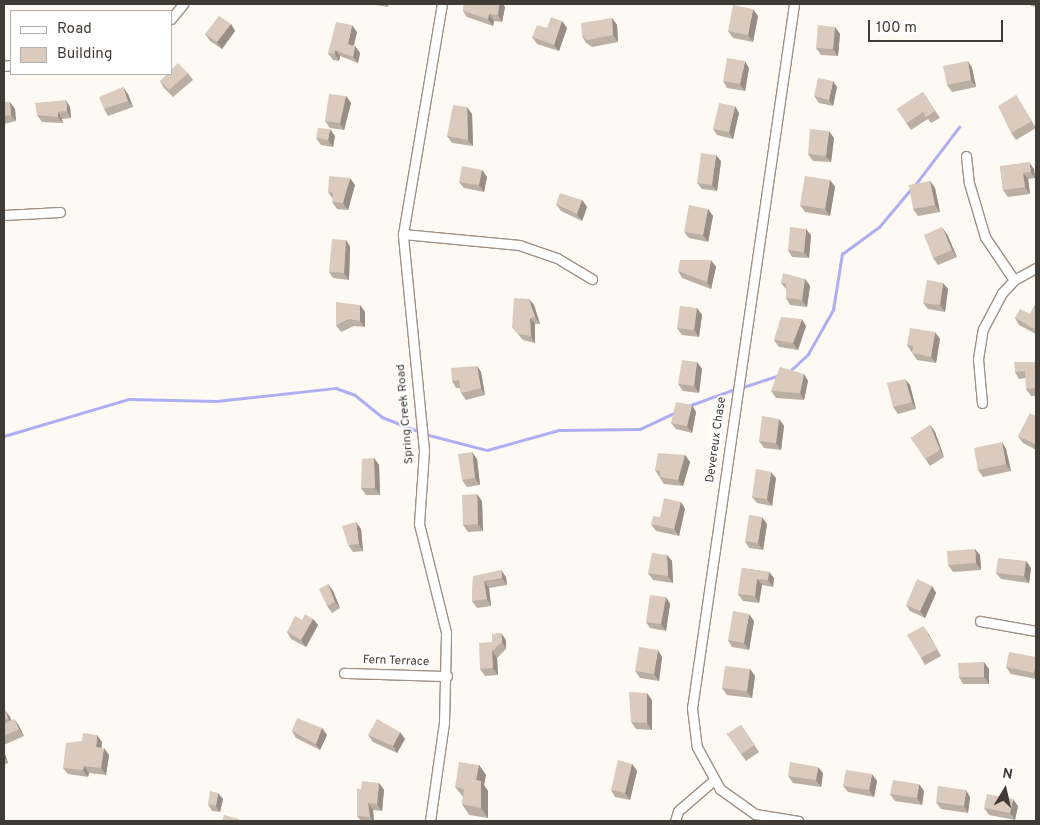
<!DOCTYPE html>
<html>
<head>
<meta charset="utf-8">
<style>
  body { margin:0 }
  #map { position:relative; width:1040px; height:825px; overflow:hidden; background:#fff9f3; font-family:Overpass,sans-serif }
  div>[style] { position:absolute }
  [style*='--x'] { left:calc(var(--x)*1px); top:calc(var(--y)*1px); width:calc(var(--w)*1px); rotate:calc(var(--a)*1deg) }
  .stream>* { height:2.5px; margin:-1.25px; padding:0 1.25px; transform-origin:1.25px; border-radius:1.25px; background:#adaef4 }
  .roads { filter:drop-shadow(1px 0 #9f9084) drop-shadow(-1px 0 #9f9084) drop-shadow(0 1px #9f9084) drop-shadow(0 -1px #9f9084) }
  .minor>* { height:9px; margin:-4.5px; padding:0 4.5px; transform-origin:4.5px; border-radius:4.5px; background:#fff }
  .wall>* { inset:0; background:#bbafa3 }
  .shaded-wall>* { inset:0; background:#998e85 }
  .building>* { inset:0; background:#dacbbe }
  span { translate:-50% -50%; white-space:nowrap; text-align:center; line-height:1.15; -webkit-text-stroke:4px #fff; paint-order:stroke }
  .street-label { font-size:12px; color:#413b36 }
  .frame { position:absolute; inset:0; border:5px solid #413b36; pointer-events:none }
  .legend { position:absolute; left:10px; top:10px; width:162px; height:65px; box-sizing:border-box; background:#fff; border:1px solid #b3b1af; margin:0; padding:6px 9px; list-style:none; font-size:15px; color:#413b36 }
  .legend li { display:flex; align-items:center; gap:10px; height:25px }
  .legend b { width:25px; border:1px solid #b3b1af }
  .north { position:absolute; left:980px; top:765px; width:50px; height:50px; -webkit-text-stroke:4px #fff; paint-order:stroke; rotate:9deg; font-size:14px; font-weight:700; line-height:20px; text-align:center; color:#413b36 }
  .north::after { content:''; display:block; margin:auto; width:18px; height:22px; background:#413b36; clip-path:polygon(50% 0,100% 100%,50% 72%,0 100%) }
  .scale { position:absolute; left:868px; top:20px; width:135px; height:22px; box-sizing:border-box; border:2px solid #413b36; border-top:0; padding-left:6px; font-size:15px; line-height:18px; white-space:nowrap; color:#413b36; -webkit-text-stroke:4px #fff; paint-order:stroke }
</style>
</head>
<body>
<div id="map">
  <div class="stream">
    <i style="--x:915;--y:185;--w:73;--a:-52.8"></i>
    <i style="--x:790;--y:371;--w:25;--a:-43"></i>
    <i style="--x:808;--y:354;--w:51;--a:-60.4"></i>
    <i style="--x:833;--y:310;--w:57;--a:-80.9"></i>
    <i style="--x:842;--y:254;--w:46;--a:-36.1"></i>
    <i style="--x:879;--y:227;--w:50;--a:-49.9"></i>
    <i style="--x:740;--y:388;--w:42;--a:-18"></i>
    <i style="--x:688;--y:406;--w:50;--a:-19.9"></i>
    <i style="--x:425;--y:434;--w:64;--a:14.5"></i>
    <i style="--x:487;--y:450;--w:75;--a:-15.5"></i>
    <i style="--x:559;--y:430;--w:81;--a:-0.7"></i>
    <i style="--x:640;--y:429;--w:38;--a:-25"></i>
    <i style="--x:4;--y:436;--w:130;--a:-16.5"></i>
    <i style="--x:129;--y:399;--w:87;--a:1.3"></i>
    <i style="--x:216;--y:401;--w:121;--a:-6.2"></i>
    <i style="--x:336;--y:388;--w:20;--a:20"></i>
    <i style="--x:355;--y:395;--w:35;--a:39"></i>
    <i style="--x:382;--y:417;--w:41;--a:21.5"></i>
  </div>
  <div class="roads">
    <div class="minor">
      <i style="--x:794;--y:4;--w:711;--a:98.24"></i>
      <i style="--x:692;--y:708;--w:39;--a:83"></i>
      <i style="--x:697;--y:747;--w:48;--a:61.3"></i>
      <i style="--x:720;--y:789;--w:43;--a:35.5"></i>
      <i style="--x:755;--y:814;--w:44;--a:9.2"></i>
      <i style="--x:171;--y:19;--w:19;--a:-51"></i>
      <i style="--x:4;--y:66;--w:7;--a:-8"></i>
      <i style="--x:966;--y:156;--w:27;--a:84"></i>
      <i style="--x:969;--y:183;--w:56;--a:73.5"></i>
      <i style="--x:985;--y:237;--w:52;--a:56"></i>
      <i style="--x:4;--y:215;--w:56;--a:-3.1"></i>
      <i style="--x:403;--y:234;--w:117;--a:5.4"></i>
      <i style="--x:519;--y:245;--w:40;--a:18.9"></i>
      <i style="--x:557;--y:258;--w:41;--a:31"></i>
      <i style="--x:982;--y:403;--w:44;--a:-95.2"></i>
      <i style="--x:978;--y:359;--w:30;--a:-81"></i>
      <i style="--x:983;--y:329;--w:41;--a:-62.2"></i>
      <i style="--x:1002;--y:293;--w:18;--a:-47"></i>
      <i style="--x:1014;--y:280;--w:25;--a:-29"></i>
      <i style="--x:980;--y:621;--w:57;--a:10.1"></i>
      <i style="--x:344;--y:673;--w:103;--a:1.7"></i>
      <i style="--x:430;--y:821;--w:99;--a:-81.9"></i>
      <i style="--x:444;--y:723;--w:91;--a:-88.7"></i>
      <i style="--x:446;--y:632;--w:111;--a:-104"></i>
      <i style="--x:419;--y:524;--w:74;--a:-86.1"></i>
      <i style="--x:424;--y:450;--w:217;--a:-95.6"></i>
      <i style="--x:403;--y:234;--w:233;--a:-80.4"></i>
      <i style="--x:675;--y:821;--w:10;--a:-73"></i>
      <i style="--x:678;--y:811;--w:48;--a:-40.7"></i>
    </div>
  </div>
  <div class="wall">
    <i style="clip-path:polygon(370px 4px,389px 4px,388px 7px)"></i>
    <i style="clip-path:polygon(464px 4px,503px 4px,505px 7px,502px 22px,494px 21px,493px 26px,467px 17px,463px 11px)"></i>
    <i style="clip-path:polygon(1029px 4px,1036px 4px,1036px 7px,1031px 6px)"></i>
    <i style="clip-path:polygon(758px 16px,753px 42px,733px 38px,728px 31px)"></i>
    <i style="clip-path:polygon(612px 18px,617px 25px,618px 42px,592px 47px,586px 43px,582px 36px)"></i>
    <i style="clip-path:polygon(562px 21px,567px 28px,559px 51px,537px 44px,532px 37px)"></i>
    <i style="clip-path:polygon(231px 24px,235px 31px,222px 49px,210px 41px,205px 34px)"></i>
    <i style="clip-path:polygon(835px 27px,840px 34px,838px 56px,821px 55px,816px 48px)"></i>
    <i style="clip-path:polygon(357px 32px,354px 46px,355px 46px,360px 53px,358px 63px,340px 56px,339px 61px,333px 60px,328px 53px)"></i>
    <i style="clip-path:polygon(968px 61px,972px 68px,976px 87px,952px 92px,947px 85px)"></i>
    <i style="clip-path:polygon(749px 68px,745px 91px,727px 88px,723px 81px)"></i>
    <i style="clip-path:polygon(188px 73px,193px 80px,173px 97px,164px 88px,160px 81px)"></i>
    <i style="clip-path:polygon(837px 87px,833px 106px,819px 103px,814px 96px)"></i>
    <i style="clip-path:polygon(923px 92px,940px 118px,931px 123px,928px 119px,911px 130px,897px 109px)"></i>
    <i style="clip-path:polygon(128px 94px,133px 107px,108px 116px,104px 109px)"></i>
    <i style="clip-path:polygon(1016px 95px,1036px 128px,1016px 140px,1011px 133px)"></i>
    <i style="clip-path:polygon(346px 96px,351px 103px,344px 130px,330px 128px,325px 121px)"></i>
    <i style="clip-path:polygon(4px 102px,10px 102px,15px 109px,16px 121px,4px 124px)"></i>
    <i style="clip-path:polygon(70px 107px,71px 118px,62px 119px,63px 123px,42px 122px,37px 115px)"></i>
    <i style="clip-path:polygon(739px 113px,733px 139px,717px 135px,713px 129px)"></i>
    <i style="clip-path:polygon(472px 114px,473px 146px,452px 143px,447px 136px)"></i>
    <i style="clip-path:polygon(335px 136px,333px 147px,321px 145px,316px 138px)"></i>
    <i style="clip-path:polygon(834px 138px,831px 162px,813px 161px,808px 154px)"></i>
    <i style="clip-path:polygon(721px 161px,717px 191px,702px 189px,697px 183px)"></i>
    <i style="clip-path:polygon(1000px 166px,1034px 169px,1035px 178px,1028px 179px,1030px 194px,1008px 197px,1003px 190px)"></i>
    <i style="clip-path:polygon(482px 170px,487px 177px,484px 192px,464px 188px,459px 182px)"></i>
    <i style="clip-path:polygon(830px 180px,835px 187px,830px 216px,805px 212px,800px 205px)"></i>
    <i style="clip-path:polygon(930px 181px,935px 188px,940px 212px,918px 216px,913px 209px)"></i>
    <i style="clip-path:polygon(355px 185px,348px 210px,337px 209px,332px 202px,333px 199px,328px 192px)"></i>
    <i style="clip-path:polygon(582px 200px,587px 207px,582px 221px,561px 211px,556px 204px)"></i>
    <i style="clip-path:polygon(708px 209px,713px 216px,708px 242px,689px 238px,684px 232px)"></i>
    <i style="clip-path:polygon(947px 234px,957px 257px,938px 265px,933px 258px)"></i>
    <i style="clip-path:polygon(811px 235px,809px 258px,792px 257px,788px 250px)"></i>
    <i style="clip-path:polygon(346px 240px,350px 247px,349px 280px,333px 278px,329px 272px)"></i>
    <i style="clip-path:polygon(716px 267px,711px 289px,682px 278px,678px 271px)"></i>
    <i style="clip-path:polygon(805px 279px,810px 286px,807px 307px,790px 305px,786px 298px,786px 289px,781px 283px)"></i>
    <i style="clip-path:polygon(948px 289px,945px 312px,928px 309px,923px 303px)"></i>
    <i style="clip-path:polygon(529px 299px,534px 305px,540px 324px,535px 324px,535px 343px,523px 340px,512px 327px)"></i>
    <i style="clip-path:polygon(1036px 303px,1036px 334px,1019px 325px,1015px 318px,1030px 314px)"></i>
    <i style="clip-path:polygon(360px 305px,365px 312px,365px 327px,354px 326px,341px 332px,336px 325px)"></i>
    <i style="clip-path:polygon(697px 308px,702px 315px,699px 337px,682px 335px,677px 328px)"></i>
    <i style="clip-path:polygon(806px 326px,798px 350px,779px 347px,774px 340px)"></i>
    <i style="clip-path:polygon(940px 339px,936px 363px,917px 360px,907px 345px)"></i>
    <i style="clip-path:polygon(697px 362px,702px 369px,699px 393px,683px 391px,678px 384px)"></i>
    <i style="clip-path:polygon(1036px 362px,1036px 396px,1031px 396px,1026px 389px,1026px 378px,1019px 379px,1015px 372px)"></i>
    <i style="clip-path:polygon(477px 366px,481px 372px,485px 395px,466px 400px,461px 393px,460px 388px,456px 388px,452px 381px)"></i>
    <i style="clip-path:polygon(804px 374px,808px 381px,804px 400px,776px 398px,771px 391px)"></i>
    <i style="clip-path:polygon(910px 385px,916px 409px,898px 414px,893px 407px)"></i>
    <i style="clip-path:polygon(696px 412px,692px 433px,676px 429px,671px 423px)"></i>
    <i style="clip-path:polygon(1036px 416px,1036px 450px,1023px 443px,1018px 436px)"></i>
    <i style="clip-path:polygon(779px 419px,784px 426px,781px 450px,764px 448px,759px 441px)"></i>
    <i style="clip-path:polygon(930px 425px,935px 432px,944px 457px,930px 466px,911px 438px)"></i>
    <i style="clip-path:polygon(1002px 442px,1006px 449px,1011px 471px,983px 477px,978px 470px)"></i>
    <i style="clip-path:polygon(685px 455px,690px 462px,683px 486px,664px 484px,655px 470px)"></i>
    <i style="clip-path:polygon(374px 458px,379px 465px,380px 495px,366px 495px,361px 488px)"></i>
    <i style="clip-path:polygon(477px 459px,480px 485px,467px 487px,462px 480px)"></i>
    <i style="clip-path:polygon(776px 478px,772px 506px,757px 503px,752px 497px)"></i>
    <i style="clip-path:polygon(482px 501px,483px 531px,468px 532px,463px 525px)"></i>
    <i style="clip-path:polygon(681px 502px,685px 509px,679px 536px,656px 531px,651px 524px)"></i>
    <i style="clip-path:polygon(767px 524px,763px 550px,749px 548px,745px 541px)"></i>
    <i style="clip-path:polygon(361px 529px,363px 551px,353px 552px,348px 545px)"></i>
    <i style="clip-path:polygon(667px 555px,672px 561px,673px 583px,653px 580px,648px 573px)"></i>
    <i style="clip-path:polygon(980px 555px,981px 570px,953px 572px,948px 565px)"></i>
    <i style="clip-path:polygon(1026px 561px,1031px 568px,1029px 583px,1001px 579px,996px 573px)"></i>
    <i style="clip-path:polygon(742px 568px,769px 572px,774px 578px,773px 587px,762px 585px,759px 603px,743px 601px,738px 594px)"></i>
    <i style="clip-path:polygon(473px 576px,506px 577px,507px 585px,489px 588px,491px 606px,477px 608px,472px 601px)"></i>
    <i style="clip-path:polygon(328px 584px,333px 591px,340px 608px,332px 613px,327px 606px)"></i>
    <i style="clip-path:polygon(932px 586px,936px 593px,925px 618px,910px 611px,906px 605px)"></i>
    <i style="clip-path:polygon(666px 597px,670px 604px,666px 631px,650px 628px,646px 622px)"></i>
    <i style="clip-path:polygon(313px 619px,318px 625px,306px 647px,291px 639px,287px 632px,302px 620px)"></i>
    <i style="clip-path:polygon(754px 621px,749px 650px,732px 647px,728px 640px)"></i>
    <i style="clip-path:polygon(928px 633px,941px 656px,925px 665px,921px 658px)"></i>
    <i style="clip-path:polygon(506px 640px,506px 649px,497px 658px,498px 675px,485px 676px,480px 669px,492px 642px)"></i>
    <i style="clip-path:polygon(662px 657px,659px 681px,640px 678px,635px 671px)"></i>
    <i style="clip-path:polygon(1036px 657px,1036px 679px,1011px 674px,1006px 667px)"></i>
    <i style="clip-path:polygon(750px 669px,755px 676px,752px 698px,727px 695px,722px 688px)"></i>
    <i style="clip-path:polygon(989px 669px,989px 684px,963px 684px,959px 677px)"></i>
    <i style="clip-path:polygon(652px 700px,652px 730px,636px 729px,631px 722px)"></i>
    <i style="clip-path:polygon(4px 710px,10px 717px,11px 721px,14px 719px,19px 726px,24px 736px,4px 745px)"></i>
    <i style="clip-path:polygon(741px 725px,759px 752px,746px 761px,727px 734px)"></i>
    <i style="clip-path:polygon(322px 728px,327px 735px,320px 750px,296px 738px,292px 731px)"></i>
    <i style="clip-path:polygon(368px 735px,405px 739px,397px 753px,373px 742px)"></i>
    <i style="clip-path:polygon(102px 742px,101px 748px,109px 755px,106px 775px,89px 773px,88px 777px,68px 774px,63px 768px)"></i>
    <i style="clip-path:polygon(4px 752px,8px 763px,4px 765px)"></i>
    <i style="clip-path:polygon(632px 764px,637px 771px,630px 800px,615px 797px,611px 790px)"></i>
    <i style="clip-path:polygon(479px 765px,486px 775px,484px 785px,488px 791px,488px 818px,469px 815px,462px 804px,463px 797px,455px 787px)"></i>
    <i style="clip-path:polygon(823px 773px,821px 787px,793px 783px,788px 776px)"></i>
    <i style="clip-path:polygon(877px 781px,874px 797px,848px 792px,843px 786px)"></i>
    <i style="clip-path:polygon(379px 783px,384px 790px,382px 811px,373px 810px,374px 821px,361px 821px,357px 816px,361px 789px)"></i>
    <i style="clip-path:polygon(924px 791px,922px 805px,895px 801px,890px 794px)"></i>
    <i style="clip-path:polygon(970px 797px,968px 813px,941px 809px,936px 802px)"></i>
    <i style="clip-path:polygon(223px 799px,220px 812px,212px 811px,208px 804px)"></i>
    <i style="clip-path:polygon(1018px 806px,1015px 820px,989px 815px,984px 808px)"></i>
  </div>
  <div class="shaded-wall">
    <i style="clip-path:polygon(499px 4px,503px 4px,505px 7px,502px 22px,498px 15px)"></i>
    <i style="clip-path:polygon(753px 9px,758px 16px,753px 42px,748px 35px)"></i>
    <i style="clip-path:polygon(489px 14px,494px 21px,493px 26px,488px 19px)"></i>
    <i style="clip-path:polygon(612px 18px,617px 25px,618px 42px,613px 35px)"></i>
    <i style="clip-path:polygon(562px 21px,567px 28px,559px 51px,554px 45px)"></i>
    <i style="clip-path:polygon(231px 24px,235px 31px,222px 49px,217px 42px)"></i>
    <i style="clip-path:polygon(352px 25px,357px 32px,352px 51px,348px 44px)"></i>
    <i style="clip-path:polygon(835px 27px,840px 34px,838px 56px,833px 49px)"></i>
    <i style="clip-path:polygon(355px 46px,360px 53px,358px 63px,353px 57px)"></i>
    <i style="clip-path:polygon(335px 50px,340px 56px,339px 61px,335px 54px)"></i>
    <i style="clip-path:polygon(745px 61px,749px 68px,745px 91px,740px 84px)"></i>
    <i style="clip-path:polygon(968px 61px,972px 68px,976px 87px,971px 80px)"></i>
    <i style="clip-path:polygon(833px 81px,837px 87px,833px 106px,829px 100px)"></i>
    <i style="clip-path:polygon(123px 87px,128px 94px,133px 107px,128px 101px)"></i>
    <i style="clip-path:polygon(346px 96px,351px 103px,344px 130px,340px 123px)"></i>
    <i style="clip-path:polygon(66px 100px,70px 107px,71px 118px,67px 111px)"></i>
    <i style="clip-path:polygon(10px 102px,15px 109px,16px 121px,11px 115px)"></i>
    <i style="clip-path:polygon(735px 106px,739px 113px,733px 139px,729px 132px)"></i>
    <i style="clip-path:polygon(467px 107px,472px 114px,473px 146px,468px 140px)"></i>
    <i style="clip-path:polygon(58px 112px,62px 119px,63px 123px,58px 117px)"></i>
    <i style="clip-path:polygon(330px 129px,335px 136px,333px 147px,328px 140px)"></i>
    <i style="clip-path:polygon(829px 131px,834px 138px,831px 162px,826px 156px)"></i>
    <i style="clip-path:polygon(716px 155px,721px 161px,717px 191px,712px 185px)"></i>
    <i style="clip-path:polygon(1029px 162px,1034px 169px,1035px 178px,1031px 172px)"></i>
    <i style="clip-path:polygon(482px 170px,487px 177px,484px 192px,479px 185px)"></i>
    <i style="clip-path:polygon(1023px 173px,1028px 179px,1030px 194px,1025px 187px)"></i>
    <i style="clip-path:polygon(350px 178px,355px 185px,348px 210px,343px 203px)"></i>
    <i style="clip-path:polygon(830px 180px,835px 187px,830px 216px,825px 209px)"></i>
    <i style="clip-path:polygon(930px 181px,935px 188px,940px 212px,935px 205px)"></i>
    <i style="clip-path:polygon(582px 200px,587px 207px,582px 221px,577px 214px)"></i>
    <i style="clip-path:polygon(708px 209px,713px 216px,708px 242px,703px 235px)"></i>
    <i style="clip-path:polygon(942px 227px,947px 234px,957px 257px,952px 250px)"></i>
    <i style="clip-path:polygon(806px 229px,811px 235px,809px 258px,804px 252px)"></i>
    <i style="clip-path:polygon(346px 240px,350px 247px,349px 280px,344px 273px)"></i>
    <i style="clip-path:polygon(711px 260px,716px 267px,711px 289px,707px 282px)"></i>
    <i style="clip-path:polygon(805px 279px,810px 286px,807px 307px,802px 300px)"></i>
    <i style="clip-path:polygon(943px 283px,948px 289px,945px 312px,940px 305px)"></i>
    <i style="clip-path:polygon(529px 299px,534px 305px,540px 324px,535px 317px)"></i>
    <i style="clip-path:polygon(360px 305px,365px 312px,365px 327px,360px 321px)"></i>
    <i style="clip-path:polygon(697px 308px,702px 315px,699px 337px,694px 330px)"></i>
    <i style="clip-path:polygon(530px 318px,535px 324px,535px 343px,531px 336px)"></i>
    <i style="clip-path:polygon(802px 319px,806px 326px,798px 350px,793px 343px)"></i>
    <i style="clip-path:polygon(935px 332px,940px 339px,936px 363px,931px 357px)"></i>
    <i style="clip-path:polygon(697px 362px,702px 369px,699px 393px,694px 386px)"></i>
    <i style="clip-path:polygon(477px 366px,481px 372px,485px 395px,481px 388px)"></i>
    <i style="clip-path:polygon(804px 374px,808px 381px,804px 400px,800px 393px)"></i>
    <i style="clip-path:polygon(905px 379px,910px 385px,916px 409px,912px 402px)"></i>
    <i style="clip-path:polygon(692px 405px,696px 412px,692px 433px,687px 426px)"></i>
    <i style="clip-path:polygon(779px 419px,784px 426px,781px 450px,776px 443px)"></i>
    <i style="clip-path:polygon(930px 425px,935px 432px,944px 457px,940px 450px)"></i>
    <i style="clip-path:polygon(1002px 442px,1006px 449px,1011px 471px,1006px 464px)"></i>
    <i style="clip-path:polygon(472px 452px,477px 459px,480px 485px,475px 478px)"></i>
    <i style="clip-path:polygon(685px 455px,690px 462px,683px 486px,678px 480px)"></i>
    <i style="clip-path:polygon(374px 458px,379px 465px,380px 495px,375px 488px)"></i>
    <i style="clip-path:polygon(771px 472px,776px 478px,772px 506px,767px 499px)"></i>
    <i style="clip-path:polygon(477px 494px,482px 501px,483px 531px,478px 524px)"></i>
    <i style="clip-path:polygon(681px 502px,685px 509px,679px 536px,674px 529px)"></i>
    <i style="clip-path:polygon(762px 517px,767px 524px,763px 550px,758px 543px)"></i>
    <i style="clip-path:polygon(356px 522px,361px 529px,363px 551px,359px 544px)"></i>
    <i style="clip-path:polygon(975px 549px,980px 555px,981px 570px,976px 563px)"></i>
    <i style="clip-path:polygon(667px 555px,672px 561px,673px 583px,668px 576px)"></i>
    <i style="clip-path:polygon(1026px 561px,1031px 568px,1029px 583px,1024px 576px)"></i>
    <i style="clip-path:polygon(501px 570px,506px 577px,507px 585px,502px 578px)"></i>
    <i style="clip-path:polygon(769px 572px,774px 578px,773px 587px,768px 580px)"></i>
    <i style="clip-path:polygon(757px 579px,762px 585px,759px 603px,755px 596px)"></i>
    <i style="clip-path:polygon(484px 581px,489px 588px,491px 606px,487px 599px)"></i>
    <i style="clip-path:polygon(328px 584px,333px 591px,340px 608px,335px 602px)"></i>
    <i style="clip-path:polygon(932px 586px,936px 593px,925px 618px,920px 611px)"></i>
    <i style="clip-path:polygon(666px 597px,670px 604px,666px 631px,661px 624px)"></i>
    <i style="clip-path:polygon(749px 614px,754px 621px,749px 650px,744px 643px)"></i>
    <i style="clip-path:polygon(313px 619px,318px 625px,306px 647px,301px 640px)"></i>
    <i style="clip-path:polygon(923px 626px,928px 633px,941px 656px,937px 649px)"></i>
    <i style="clip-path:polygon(501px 633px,506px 640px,506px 649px,502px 642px)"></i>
    <i style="clip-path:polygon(658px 650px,662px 657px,659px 681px,654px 674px)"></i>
    <i style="clip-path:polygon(492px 651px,497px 658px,498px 675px,493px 668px)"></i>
    <i style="clip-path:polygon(984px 662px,989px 669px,989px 684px,984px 677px)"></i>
    <i style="clip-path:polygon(1036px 662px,1036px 676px,1034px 673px)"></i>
    <i style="clip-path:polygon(750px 669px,755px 676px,752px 698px,747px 691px)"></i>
    <i style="clip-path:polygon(647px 693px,652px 700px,652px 730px,647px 723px)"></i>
    <i style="clip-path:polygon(5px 710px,10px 717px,13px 725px,8px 718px)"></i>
    <i style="clip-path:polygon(14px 719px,19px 726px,24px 736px,19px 729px)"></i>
    <i style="clip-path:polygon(322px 728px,327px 735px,320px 750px,316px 744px)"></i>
    <i style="clip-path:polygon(400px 732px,405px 739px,397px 753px,393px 746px)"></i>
    <i style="clip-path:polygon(97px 735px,102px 742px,101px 754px,96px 747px)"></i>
    <i style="clip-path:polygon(104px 748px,109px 755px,106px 775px,101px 768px)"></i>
    <i style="clip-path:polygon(4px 752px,5px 754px,8px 763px,4px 757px)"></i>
    <i style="clip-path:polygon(632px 764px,637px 771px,630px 800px,625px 793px)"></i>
    <i style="clip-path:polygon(479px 765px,486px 775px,484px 785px,488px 791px,488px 818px,481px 808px,476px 780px)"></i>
    <i style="clip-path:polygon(84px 766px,89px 773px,88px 777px,83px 770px)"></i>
    <i style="clip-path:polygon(818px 767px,823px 773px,821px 787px,816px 780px)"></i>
    <i style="clip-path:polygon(872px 774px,877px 781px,874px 797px,869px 790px)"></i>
    <i style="clip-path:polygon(379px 783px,384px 790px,382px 811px,377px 804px)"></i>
    <i style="clip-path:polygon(919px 784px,924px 791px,922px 805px,917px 798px)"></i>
    <i style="clip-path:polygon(966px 790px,970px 797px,968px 813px,964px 806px)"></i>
    <i style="clip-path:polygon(218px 793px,223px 799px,220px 812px,216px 806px)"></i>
    <i style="clip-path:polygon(1013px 799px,1018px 806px,1015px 820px,1010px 813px)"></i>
    <i style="clip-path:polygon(368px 803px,373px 810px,374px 821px,373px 821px,370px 817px)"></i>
  </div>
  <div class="building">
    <i style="clip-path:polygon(464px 4px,499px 4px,498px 15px,489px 14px,488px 19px,463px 11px)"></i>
    <i style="clip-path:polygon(733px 5px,753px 9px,748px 35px,728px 31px)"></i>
    <i style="clip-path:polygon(219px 16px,231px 24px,217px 42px,205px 34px)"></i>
    <i style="clip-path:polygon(551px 17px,562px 21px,554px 45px,532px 37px,537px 25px,547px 28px)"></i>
    <i style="clip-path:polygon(612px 18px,613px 35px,587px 40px,582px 36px,581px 23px)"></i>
    <i style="clip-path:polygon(336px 22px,352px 25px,348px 44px,355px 46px,353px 57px,335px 50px,335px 54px,328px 53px)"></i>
    <i style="clip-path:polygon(818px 25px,835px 27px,833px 49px,816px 48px)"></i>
    <i style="clip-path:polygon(727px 58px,745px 61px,740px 84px,723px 81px)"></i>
    <i style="clip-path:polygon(968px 61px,971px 80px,947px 85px,943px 66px)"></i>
    <i style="clip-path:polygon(178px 63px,188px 73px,169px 90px,160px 81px,167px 74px,171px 74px,171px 70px)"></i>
    <i style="clip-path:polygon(818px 78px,833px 81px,829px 100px,814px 96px)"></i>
    <i style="clip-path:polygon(123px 87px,128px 101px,104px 109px,99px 97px)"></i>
    <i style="clip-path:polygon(923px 92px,935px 111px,926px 117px,923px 112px,907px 123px,897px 109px)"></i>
    <i style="clip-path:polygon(329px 94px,346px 96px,340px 123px,325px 121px)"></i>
    <i style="clip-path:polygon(1016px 95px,1032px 121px,1011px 133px,998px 106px)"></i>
    <i style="clip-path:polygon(66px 100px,67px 111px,58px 112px,58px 117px,37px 115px,35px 103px)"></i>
    <i style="clip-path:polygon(4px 102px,10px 102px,11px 115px,4px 116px)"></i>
    <i style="clip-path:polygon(719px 103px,735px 106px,729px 132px,713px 129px)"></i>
    <i style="clip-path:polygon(453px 105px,467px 107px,468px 140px,447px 136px)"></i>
    <i style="clip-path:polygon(318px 128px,330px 129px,328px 140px,316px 138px)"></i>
    <i style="clip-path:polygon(810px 129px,829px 131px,826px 156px,808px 154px)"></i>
    <i style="clip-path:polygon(701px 153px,716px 155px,712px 185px,697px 183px)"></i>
    <i style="clip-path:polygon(1029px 162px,1031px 172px,1023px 173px,1025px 187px,1003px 190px,1000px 166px)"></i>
    <i style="clip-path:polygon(462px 166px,482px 170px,479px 185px,459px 182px)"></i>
    <i style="clip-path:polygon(329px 176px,350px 178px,343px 203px,332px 202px,333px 193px,328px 192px)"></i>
    <i style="clip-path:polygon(805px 176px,830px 180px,825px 209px,800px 205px)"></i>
    <i style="clip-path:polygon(930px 181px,935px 205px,913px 209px,909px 185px)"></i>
    <i style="clip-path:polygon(560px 193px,582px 200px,577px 214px,556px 204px)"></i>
    <i style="clip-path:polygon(689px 205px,708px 209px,703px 235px,684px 232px)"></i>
    <i style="clip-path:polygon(790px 227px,806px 229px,804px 252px,788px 250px)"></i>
    <i style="clip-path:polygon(942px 227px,952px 250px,933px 258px,924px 235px)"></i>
    <i style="clip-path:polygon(332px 239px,346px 240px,344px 273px,329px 272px)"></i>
    <i style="clip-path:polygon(680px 260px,711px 260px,707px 282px,678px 271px)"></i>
    <i style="clip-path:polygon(783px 273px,805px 279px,802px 300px,786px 298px,786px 284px,781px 283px)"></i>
    <i style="clip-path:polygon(927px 280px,943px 283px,940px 305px,923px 303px)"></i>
    <i style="clip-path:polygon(514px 298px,529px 299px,535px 317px,530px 318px,531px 336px,518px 334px,512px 327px)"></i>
    <i style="clip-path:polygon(336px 302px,360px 305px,360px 321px,349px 319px,336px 325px)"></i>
    <i style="clip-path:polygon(1036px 303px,1036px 330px,1015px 318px,1020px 309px,1030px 314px)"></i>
    <i style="clip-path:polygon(680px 306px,697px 308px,694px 330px,677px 328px)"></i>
    <i style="clip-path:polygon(781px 317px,802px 319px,793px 343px,774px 340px)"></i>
    <i style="clip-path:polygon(910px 328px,935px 332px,931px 357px,912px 353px,913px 346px,907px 345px)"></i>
    <i style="clip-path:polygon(682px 360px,697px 362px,694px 386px,678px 384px)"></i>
    <i style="clip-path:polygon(1014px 362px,1036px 362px,1036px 388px,1026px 389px,1025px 371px,1015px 372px)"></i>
    <i style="clip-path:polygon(477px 366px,481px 388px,461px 393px,459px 380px,452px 381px,451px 368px)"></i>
    <i style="clip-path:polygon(780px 367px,804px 374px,800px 393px,771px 391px)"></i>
    <i style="clip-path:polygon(905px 379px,912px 402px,893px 407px,887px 383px)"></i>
    <i style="clip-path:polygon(676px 402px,692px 405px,687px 426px,671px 423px)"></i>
    <i style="clip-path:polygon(1030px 413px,1036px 416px,1036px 441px,1035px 444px,1018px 436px)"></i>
    <i style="clip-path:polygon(762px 416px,779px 419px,776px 443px,759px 441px)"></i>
    <i style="clip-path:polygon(930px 425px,940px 450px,925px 459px,911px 438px)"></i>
    <i style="clip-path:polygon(1002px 442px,1006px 464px,978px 470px,974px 448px)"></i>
    <i style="clip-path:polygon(472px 452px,475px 478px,462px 480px,458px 454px)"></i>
    <i style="clip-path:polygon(658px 453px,685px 455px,678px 480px,660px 477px,660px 471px,655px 470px)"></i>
    <i style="clip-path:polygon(374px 458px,375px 488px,361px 488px,362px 459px)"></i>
    <i style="clip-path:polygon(756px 469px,771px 472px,767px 499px,752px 497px)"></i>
    <i style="clip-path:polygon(477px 494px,478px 524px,463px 525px,462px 495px)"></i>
    <i style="clip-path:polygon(664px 498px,681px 502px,674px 529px,651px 524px,653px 516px,660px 517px)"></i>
    <i style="clip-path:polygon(749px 515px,762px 517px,758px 543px,745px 541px)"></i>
    <i style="clip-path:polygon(356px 522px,359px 544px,348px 545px,342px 526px)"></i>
    <i style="clip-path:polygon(975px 549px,976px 563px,948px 565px,947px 551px)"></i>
    <i style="clip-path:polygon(652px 553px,667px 555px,668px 576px,648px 573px)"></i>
    <i style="clip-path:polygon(998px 558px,1026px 561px,1024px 576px,996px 573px)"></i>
    <i style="clip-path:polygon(742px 568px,769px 572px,768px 580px,757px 579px,755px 596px,738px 594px)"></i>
    <i style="clip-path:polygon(501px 570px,502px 578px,484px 581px,487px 599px,472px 601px,473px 576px)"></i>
    <i style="clip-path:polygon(917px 579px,932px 586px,920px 611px,906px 605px)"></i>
    <i style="clip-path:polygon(328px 584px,335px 602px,327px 606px,319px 589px)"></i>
    <i style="clip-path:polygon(650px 595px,666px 597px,661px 624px,646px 622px)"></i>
    <i style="clip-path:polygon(733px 611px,749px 614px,744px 643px,728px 640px)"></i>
    <i style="clip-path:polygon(305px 614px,313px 619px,301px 640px,287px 632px,295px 616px,302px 620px)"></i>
    <i style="clip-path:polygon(923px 626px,937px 649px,921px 658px,907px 635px)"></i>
    <i style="clip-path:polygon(501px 633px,502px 642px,492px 651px,493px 668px,480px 669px,479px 643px,492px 642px,492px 634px)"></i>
    <i style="clip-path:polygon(639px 647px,658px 650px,654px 674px,635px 671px)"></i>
    <i style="clip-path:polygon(1009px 652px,1036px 657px,1036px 662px,1034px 673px,1006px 667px)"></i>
    <i style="clip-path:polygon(984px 662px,984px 677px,959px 677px,958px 663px)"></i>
    <i style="clip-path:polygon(725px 666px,750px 669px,747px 691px,722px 688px)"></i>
    <i style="clip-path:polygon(629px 692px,647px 693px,647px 723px,631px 722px)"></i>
    <i style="clip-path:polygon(4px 710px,5px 710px,8px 718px,4px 720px)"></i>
    <i style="clip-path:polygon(297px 718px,322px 728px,316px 744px,292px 731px)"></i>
    <i style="clip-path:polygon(14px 719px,19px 729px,4px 736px,4px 724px)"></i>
    <i style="clip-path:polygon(377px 719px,400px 732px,393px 746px,368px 735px)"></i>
    <i style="clip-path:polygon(741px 725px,755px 745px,741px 754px,727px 734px)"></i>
    <i style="clip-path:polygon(83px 733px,97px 735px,96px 747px,104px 748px,101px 768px,84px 766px,83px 770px,63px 768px,66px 743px,82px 741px)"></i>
    <i style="clip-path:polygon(618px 760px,632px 764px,625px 793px,611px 790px)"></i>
    <i style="clip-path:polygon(459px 762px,479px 765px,476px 780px,481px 781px,481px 808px,462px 804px,464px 789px,455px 787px)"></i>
    <i style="clip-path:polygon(790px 762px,818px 767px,816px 780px,788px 776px)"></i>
    <i style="clip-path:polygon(846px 770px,872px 774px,869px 790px,843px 786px)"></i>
    <i style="clip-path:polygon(893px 780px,919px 784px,917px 798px,890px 794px)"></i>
    <i style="clip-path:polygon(362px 781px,379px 783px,377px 804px,368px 803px,370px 817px,357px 816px,357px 789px,361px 789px)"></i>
    <i style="clip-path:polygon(938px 786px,966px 790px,964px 806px,936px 802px)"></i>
    <i style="clip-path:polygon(210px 791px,218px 793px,216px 806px,208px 804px)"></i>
    <i style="clip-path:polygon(987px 794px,1013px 799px,1010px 813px,984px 808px)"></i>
    <i style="clip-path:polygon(224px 815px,239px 819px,239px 821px,222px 821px)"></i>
  </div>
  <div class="street-label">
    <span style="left:406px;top:414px;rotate:-95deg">Spring Creek Road</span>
    <span style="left:717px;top:440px;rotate:-82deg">Devereux Chase</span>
    <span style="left:396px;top:662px;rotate:2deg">Fern Terrace</span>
  </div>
  <div class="frame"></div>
  <ul class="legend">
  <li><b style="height:6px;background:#fff"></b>Road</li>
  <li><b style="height:14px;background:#dacbbe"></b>Building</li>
  </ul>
  <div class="north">N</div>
  <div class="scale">100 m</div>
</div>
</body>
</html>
